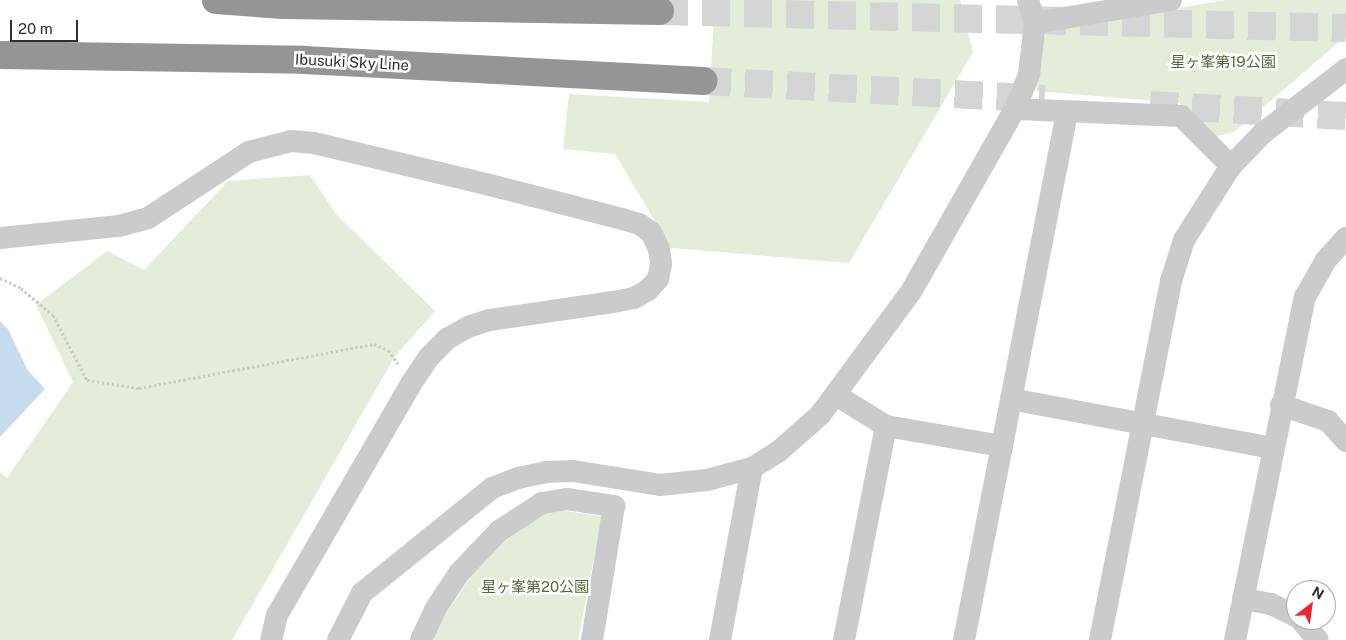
<!DOCTYPE html>
<html>
<head>
<meta charset="utf-8">
<style>
  body { margin:0 }
  #map { position:relative; width:1346px; height:640px; overflow:hidden; background:#fff; font-family:"Public Sans","Noto Sans JP",sans-serif }
  div>[style] { position:absolute }
  [style*='--x'] { left:calc(var(--x)*1px); top:calc(var(--y)*1px); width:calc(var(--w)*1px); rotate:calc(var(--a)*1deg) }
  .green>* { inset:0; background:#e4ecda }
  .water>* { inset:0; background:#c5dded }
  .highway-tunnel>* { height:28px; margin-top:-14px; transform-origin:0; background:repeating-linear-gradient(90deg,#d5d5d5 0 28px,transparent 0 42px) }
  .path>* { height:3px; margin-top:-1.5px; transform-origin:0; background:repeating-linear-gradient(90deg,#cbcbcb 0 2.5px,transparent 0 5px) }
  .street>* { height:22px; margin:-11px; padding:0 11px; transform-origin:11px; border-radius:11px; background:#cbcbcb }
  .highway>* { height:28px; margin:-14px; padding:0 14px; transform-origin:14px; border-radius:14px; background:#959595 }
  span { translate:-50% -50%; white-space:nowrap; text-align:center; line-height:1.15; -webkit-text-stroke:5px #fff; paint-order:stroke }
  .street-label { font-size:15px; color:#2e2e2e }
  .park-label { font-size:15px; color:#506b39 }
  .north { position:absolute; left:1286px; top:580px; width:50px; height:50px; box-sizing:border-box; background:#fff; border:1px solid #ababab; border-radius:50%; rotate:30deg; font-size:14px; font-weight:700; line-height:20px; text-align:center; color:#2e2e2e }
  .north::after { content:''; display:block; margin:auto; width:18px; height:22px; background:#ee2633; clip-path:polygon(50% 0,100% 100%,50% 72%,0 100%) }
  .scale { position:absolute; left:10px; top:20px; width:68px; height:22px; box-sizing:border-box; border:2px solid #2e2e2e; border-top:0; padding-left:6px; font-size:15px; line-height:18px; white-space:nowrap; color:#2e2e2e; -webkit-text-stroke:4px #fff; paint-order:stroke }
</style>
</head>
<body>
<div id="map">
  <div class="green">
    <i style="clip-path:polygon(709px 0,960px 0,973px 52px,849px 263px,671px 248px,615px 154px,563px 149px,569px 94px,709px 102px,715px 2px)"></i>
    <i style="clip-path:polygon(1227px 0,1346px 0,1346px 36px,1234px 132px,1213px 137px,1179px 103px,1036px 91px,1042px 43px,1049px 29px)"></i>
    <i style="clip-path:polygon(310px 175px,336px 214px,435px 311px,395px 356px,232px 640px,0 640px,0 472px,7px 478px,73px 382px,36px 305px,107px 251px,144px 270px,228px 181px)"></i>
    <i style="clip-path:polygon(550px 509px,602px 516px,578px 640px,434px 640px,435px 630px,473px 574px,510px 536px)"></i>
  </div>
  <div class="water">
    <i style="clip-path:polygon(0 321px,8px 329px,27px 369px,45px 389px,0 437px)"></i>
  </div>
  <div class="highway-tunnel">
    <i style="--x:660;--y:11;--w:686;--a:1.42"></i>
    <i style="--x:703;--y:81;--w:342;--a:3"></i>
    <i style="--x:1150;--y:105;--w:196;--a:3.2"></i>
  </div>
  <div class="path">
    <i style="--x:0;--y:278;--w:23;--a:25"></i>
    <i style="--x:21;--y:288;--w:42;--a:40.2"></i>
    <i style="--x:53;--y:315;--w:73;--a:62.4"></i>
    <i style="--x:87;--y:380;--w:53;--a:8.7"></i>
    <i style="--x:139;--y:388;--w:239;--a:-10.6"></i>
    <i style="--x:374;--y:344;--w:15;--a:23"></i>
    <i style="--x:388;--y:350;--w:17;--a:54"></i>
  </div>
  <div class="street">
    <i style="--x:1035;--y:23;--w:138;--a:-9.6"></i>
    <i style="--x:1015;--y:109;--w:166;--a:2.4"></i>
    <i style="--x:1181;--y:116;--w:71;--a:45"></i>
    <i style="--x:0;--y:238;--w:120;--a:-5.8"></i>
    <i style="--x:119;--y:226;--w:30;--a:-15"></i>
    <i style="--x:148;--y:218;--w:121;--a:-33.2"></i>
    <i style="--x:249;--y:152;--w:43;--a:-14.7"></i>
    <i style="--x:291;--y:141;--w:23;--a:5"></i>
    <i style="--x:314;--y:143;--w:181;--a:13.4"></i>
    <i style="--x:490;--y:185;--w:136;--a:14.4"></i>
    <i style="--x:622;--y:219;--w:18;--a:16"></i>
    <i style="--x:639;--y:224;--w:14;--a:34"></i>
    <i style="--x:651;--y:232;--w:19;--a:65"></i>
    <i style="--x:659;--y:249;--w:15;--a:82"></i>
    <i style="--x:661;--y:264;--w:15;--a:101"></i>
    <i style="--x:658;--y:279;--w:15;--a:132"></i>
    <i style="--x:648;--y:290;--w:16;--a:150"></i>
    <i style="--x:634;--y:298;--w:21;--a:169"></i>
    <i style="--x:613;--y:302;--w:125;--a:171.7"></i>
    <i style="--x:489;--y:320;--w:20;--a:162"></i>
    <i style="--x:470;--y:326;--w:26;--a:151"></i>
    <i style="--x:447;--y:339;--w:25;--a:135"></i>
    <i style="--x:429;--y:357;--w:32;--a:124"></i>
    <i style="--x:411;--y:384;--w:267;--a:120.1"></i>
    <i style="--x:277;--y:615;--w:26;--a:103"></i>
    <i style="--x:836;--y:395;--w:59;--a:31.8"></i>
    <i style="--x:886;--y:426;--w:118;--a:9.8"></i>
    <i style="--x:1011;--y:399;--w:267;--a:10.6"></i>
    <i style="--x:1281;--y:405;--w:50;--a:18.8"></i>
    <i style="--x:1328;--y:421;--w:27;--a:48"></i>
    <i style="--x:1243;--y:599;--w:28;--a:10"></i>
    <i style="--x:1271;--y:604;--w:28;--a:26"></i>
    <i style="--x:1301;--y:620;--w:26;--a:50"></i>
    <i style="--x:338;--y:640;--w:53;--a:-62.9"></i>
    <i style="--x:362;--y:593;--w:167;--a:-38.9"></i>
    <i style="--x:492;--y:488;--w:28;--a:-21"></i>
    <i style="--x:518;--y:478;--w:29;--a:-12"></i>
    <i style="--x:546;--y:472;--w:27;--a:-2"></i>
    <i style="--x:573;--y:471;--w:88;--a:9.1"></i>
    <i style="--x:660;--y:485;--w:47;--a:-6.1"></i>
    <i style="--x:707;--y:480;--w:47;--a:-14.9"></i>
    <i style="--x:752;--y:468;--w:31;--a:-32"></i>
    <i style="--x:778;--y:452;--w:56;--a:-41.4"></i>
    <i style="--x:820;--y:415;--w:155;--a:-53.6"></i>
    <i style="--x:912;--y:290;--w:208;--a:-60.4"></i>
    <i style="--x:1015;--y:109;--w:38;--a:-68"></i>
    <i style="--x:1029;--y:74;--w:51;--a:-83.3"></i>
    <i style="--x:1035;--y:23;--w:24;--a:-107"></i>
    <i style="--x:421;--y:640;--w:35;--a:-65"></i>
    <i style="--x:436;--y:608;--w:43;--a:-56.3"></i>
    <i style="--x:460;--y:572;--w:57;--a:-46.4"></i>
    <i style="--x:499;--y:531;--w:51;--a:-33.1"></i>
    <i style="--x:542;--y:503;--w:25;--a:-9"></i>
    <i style="--x:567;--y:499;--w:48;--a:8.5"></i>
    <i style="--x:614;--y:506;--w:136;--a:99.3"></i>
    <i style="--x:720;--y:640;--w:175;--a:-79.5"></i>
    <i style="--x:844;--y:640;--w:218;--a:-78.9"></i>
    <i style="--x:964;--y:640;--w:537;--a:-78.94"></i>
    <i style="--x:1100;--y:640;--w:366;--a:-78.8"></i>
    <i style="--x:1171;--y:281;--w:43;--a:-72.4"></i>
    <i style="--x:1184;--y:240;--w:88;--a:-57.6"></i>
    <i style="--x:1231;--y:166;--w:46;--a:-45.9"></i>
    <i style="--x:1263;--y:133;--w:105;--a:-37.6"></i>
    <i style="--x:1235;--y:640;--w:350;--a:-78.5"></i>
    <i style="--x:1305;--y:297;--w:43;--a:-60.4"></i>
    <i style="--x:1326;--y:260;--w:30;--a:-48"></i>
  </div>
  <div class="highway">
    <i style="--x:216;--y:0;--w:67;--a:4.3"></i>
    <i style="--x:283;--y:5;--w:377;--a:0.9"></i>
    <i style="--x:0;--y:55;--w:304;--a:0.9"></i>
    <i style="--x:304;--y:60;--w:400;--a:3"></i>
  </div>
  <div class="street-label">
    <span style="left:352px;top:62px;rotate:3deg">Ibusuki Sky Line</span>
  </div>
  <div class="park-label">
    <span style="left:1223px;top:62px">星ヶ峯第19公園</span>
    <span style="left:535px;top:587px">星ヶ峯第20公園</span>
  </div>
  <div class="north">N</div>
  <div class="scale">20 m</div>
</div>
</body>
</html>
